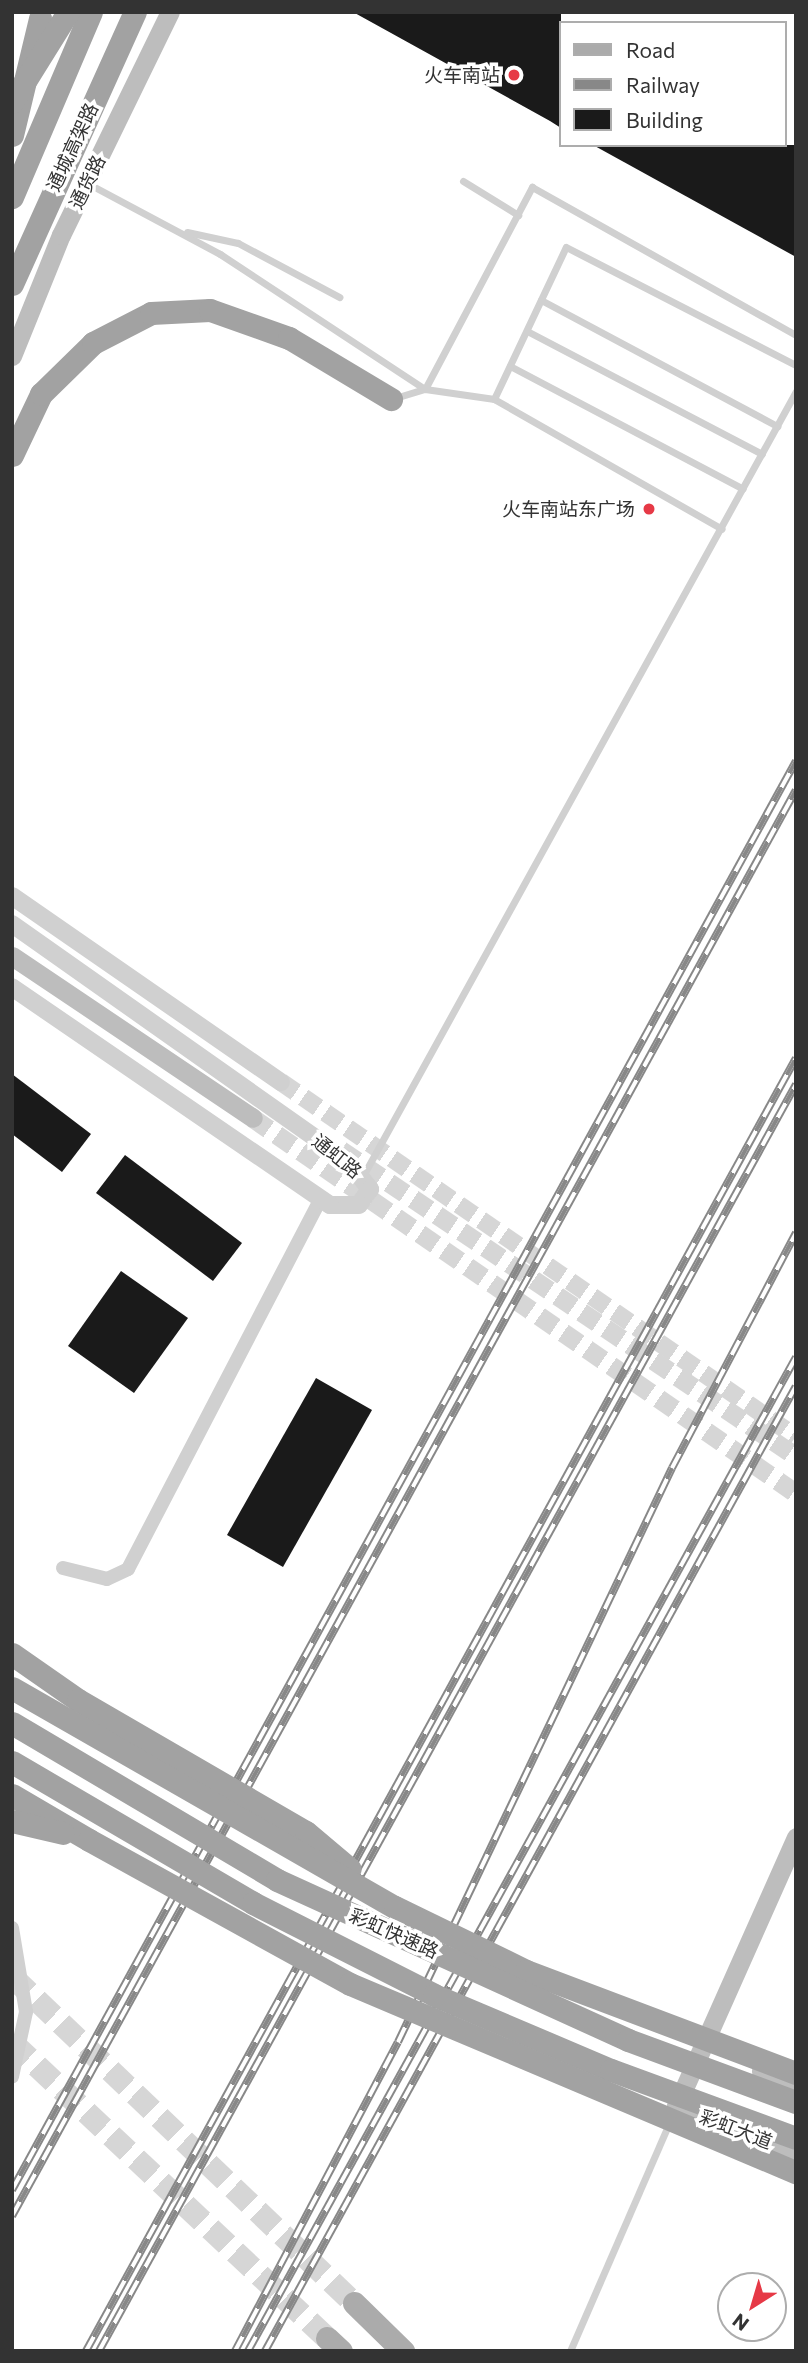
<!DOCTYPE html>
<html>
<head>
<meta charset="utf-8">
<style>
  body { margin:0 }
  #map { position:relative; width:808px; height:2363px; overflow:hidden; background:#fff; font-family:Commissioner,"Noto Sans SC",sans-serif }
  div>[style] { position:absolute }
  [style*='--x'] { left:calc(var(--x)*1px); top:calc(var(--y)*1px); width:calc(var(--w)*1px); rotate:calc(var(--a)*1deg) }
  .building>* { inset:0; background:#1a1a1a }
  .tertiary-tunnel>* { height:18px; margin-top:-9px; transform-origin:0; background:repeating-linear-gradient(90deg,#d6d6d6 0 18px,transparent 0 27px) }
  .secondary-tunnel>* { height:19px; margin-top:-9.5px; transform-origin:0; background:repeating-linear-gradient(90deg,#d6d6d6 0 19px,transparent 0 29px) }
  .primary-tunnel>* { height:23px; margin-top:-11.5px; transform-origin:0; background:repeating-linear-gradient(90deg,#d6d6d6 0 23px,transparent 0 34px) }
  .service>* { height:7px; margin:-3.5px; padding:0 3.5px; transform-origin:3.5px; border-radius:3.5px; background:#d0d0d0 }
  .minor>* { height:14px; margin:-7px; padding:0 7px; transform-origin:7px; border-radius:7px; background:#d0d0d0 }
  .tertiary>* { height:18px; margin:-9px; padding:0 9px; transform-origin:9px; border-radius:9px; background:#d0d0d0 }
  .secondary>* { height:19px; margin:-9.5px; padding:0 9.5px; transform-origin:9.5px; border-radius:9.5px; background:#bdbdbd }
  .primary>* { height:23px; margin:-11.5px; padding:0 11.5px; transform-origin:11.5px; border-radius:11.5px; background:#ababab }
  .trunk>* { height:23px; margin:-11.5px; padding:0 11.5px; transform-origin:11.5px; border-radius:11.5px; background:#a2a2a2 }
  .rail>* { height:8px; margin-top:-4px; transform-origin:0; background:repeating-linear-gradient(90deg,#fff 0 16px,#888 0 32px); box-sizing:border-box; border-block:2px solid #888 }
  .trunk-bridge>* { height:23px; margin:-11.5px; padding:0 11.5px; transform-origin:11.5px; border-radius:11.5px; background:#a2a2a2 }
  .dots>* { width:19px; height:19px; translate:-50% -50%; box-sizing:border-box; border:4px solid #fff; border-radius:50% }
  span { translate:-50% -50%; white-space:nowrap; text-align:center; line-height:1.15; -webkit-text-stroke:7px #fff; paint-order:stroke }
  .poi-label { font-size:19px; color:#333 }
  .right { translate:-100% -50%; text-align:right }
  .street-label { font-size:19px; color:#333 }
  .frame { position:absolute; inset:0; border:14px solid #333; pointer-events:none }
  .legend { position:absolute; left:559px; top:21px; width:228px; height:126px; box-sizing:border-box; background:#fff; border:2px solid #adadad; margin:0; padding:9px 12px; list-style:none; font-size:21px; color:#333 }
  .legend li { display:flex; align-items:center; gap:14px; height:35px }
  .legend b { width:35px; border:2px solid #adadad }
  .north { position:absolute; left:717px; top:2272px; width:70px; height:70px; box-sizing:border-box; background:#fff; border:2px solid #adadad; border-radius:50%; rotate:217deg; font-size:19px; font-weight:700; line-height:28px; text-align:center; color:#333 }
  .north::after { content:''; display:block; margin:auto; width:24px; height:32px; background:#e63946; clip-path:polygon(50% 0,100% 100%,50% 72%,0 100%) }
</style>
</head>
<body>
<div id="map">
  <div class="building">
    <i style="clip-path:polygon(353px 12px,561px 12px,561px 128px,550px 121px)"></i>
    <i style="clip-path:polygon(593px 145px,796px 145px,796px 257px)"></i>
    <i style="clip-path:polygon(12px 1074px,91px 1134px,62px 1172px,12px 1134px)"></i>
    <i style="clip-path:polygon(125px 1155px,242px 1243px,213px 1281px,96px 1193px)"></i>
    <i style="clip-path:polygon(121px 1271px,188px 1318px,134px 1393px,68px 1346px)"></i>
    <i style="clip-path:polygon(316px 1378px,372px 1410px,283px 1567px,227px 1535px)"></i>
  </div>
  <div class="tertiary-tunnel">
    <i style="--x:281;--y:1082;--w:625;--a:34.58"></i>
  </div>
  <div class="secondary-tunnel">
    <i style="--x:253;--y:1118;--w:660;--a:34.63"></i>
    <i style="--x:341;--y:1150;--w:548;--a:33.92"></i>
  </div>
  <div class="primary-tunnel">
    <i style="--x:12;--y:1976;--w:473;--a:43.7"></i>
    <i style="--x:12;--y:2042;--w:432;--a:43.2"></i>
  </div>
  <div class="service">
    <i style="--x:463;--y:181;--w:65;--a:31.7"></i>
    <i style="--x:87;--y:183;--w:151;--a:28.1"></i>
    <i style="--x:220;--y:254;--w:245;--a:33.4"></i>
    <i style="--x:425;--y:389;--w:70;--a:8.2"></i>
    <i style="--x:494;--y:399;--w:262;--a:29.7"></i>
    <i style="--x:187;--y:232;--w:52;--a:12.2"></i>
    <i style="--x:238;--y:243;--w:115;--a:28.1"></i>
    <i style="--x:541;--y:300;--w:268;--a:28.1"></i>
    <i style="--x:527;--y:331;--w:265;--a:27.6"></i>
    <i style="--x:510;--y:366;--w:263;--a:27.8"></i>
    <i style="--x:395;--y:398;--w:31;--a:-17"></i>
    <i style="--x:425;--y:389;--w:229;--a:-62.1"></i>
    <i style="--x:532;--y:187;--w:303;--a:29.3"></i>
    <i style="--x:494;--y:399;--w:168;--a:-64.7"></i>
    <i style="--x:566;--y:247;--w:259;--a:27.2"></i>
    <i style="--x:364;--y:1174;--w:894;--a:-61.11"></i>
    <i style="--x:570;--y:2351;--w:249;--a:-66.5"></i>
  </div>
  <div class="minor">
    <i style="--x:63;--y:1568;--w:45;--a:14"></i>
    <i style="--x:107;--y:1579;--w:23;--a:-25"></i>
    <i style="--x:128;--y:1569;--w:417;--a:-62.5"></i>
    <i style="--x:12;--y:1928;--w:85;--a:80.5"></i>
    <i style="--x:26;--y:2012;--w:66;--a:102.2"></i>
  </div>
  <div class="tertiary">
    <i style="--x:12;--y:896;--w:327;--a:34.7"></i>
    <i style="--x:12;--y:924;--w:411;--a:35.2"></i>
    <i style="--x:348;--y:1161;--w:36;--a:52"></i>
    <i style="--x:370;--y:1189;--w:19;--a:125"></i>
    <i style="--x:359;--y:1205;--w:29;--a:180"></i>
    <i style="--x:330;--y:1205;--w:386;--a:-145.6"></i>
  </div>
  <div class="secondary">
    <i style="--x:12;--y:356;--w:131;--a:-68"></i>
    <i style="--x:61;--y:235;--w:248;--a:-64"></i>
    <i style="--x:12;--y:956;--w:290;--a:33.9"></i>
    <i style="--x:796;--y:1837;--w:295;--a:114"></i>
    <i style="--x:676;--y:2106;--w:129;--a:21"></i>
    <i style="--x:761;--y:2071;--w:38;--a:23"></i>
  </div>
  <div class="primary">
    <i style="--x:354;--y:2303;--w:69;--a:44.4"></i>
    <i style="--x:327;--y:2338;--w:19;--a:43"></i>
  </div>
  <div class="trunk">
    <i style="--x:12;--y:135;--w:120;--a:-76.5"></i>
    <i style="--x:12;--y:197;--w:201;--a:-66.9"></i>
    <i style="--x:12;--y:284;--w:299;--a:-65.7"></i>
    <i style="--x:12;--y:455;--w:68;--a:-64.6"></i>
    <i style="--x:41;--y:394;--w:73;--a:-44.4"></i>
    <i style="--x:93;--y:343;--w:65;--a:-27.3"></i>
    <i style="--x:151;--y:313;--w:59;--a:-2.9"></i>
    <i style="--x:210;--y:310;--w:84;--a:19.5"></i>
    <i style="--x:289;--y:338;--w:119;--a:30.9"></i>
    <i style="--x:12;--y:1795;--w:89;--a:30.3"></i>
    <i style="--x:12;--y:1821;--w:52;--a:13.2"></i>
  </div>
  <div class="rail">
    <i style="--x:12;--y:2190;--w:1630;--a:-61.25"></i>
    <i style="--x:12;--y:2216;--w:1627;--a:-61.2"></i>
    <i style="--x:86;--y:2351;--w:1475;--a:-61.23"></i>
    <i style="--x:99;--y:2351;--w:1446;--a:-61.18"></i>
    <i style="--x:235;--y:2351;--w:349;--a:-62.2"></i>
    <i style="--x:398;--y:2042;--w:636;--a:-64.48"></i>
    <i style="--x:672;--y:1468;--w:266;--a:-62.2"></i>
    <i style="--x:248;--y:2351;--w:1135;--a:-61.13"></i>
    <i style="--x:265;--y:2351;--w:1101;--a:-61.18"></i>
  </div>
  <div class="trunk-bridge">
    <i style="--x:12;--y:102;--w:106;--a:-58.1"></i>
    <i style="--x:12;--y:1654;--w:80;--a:34.9"></i>
    <i style="--x:78;--y:1700;--w:263;--a:30.1"></i>
    <i style="--x:306;--y:1832;--w:57;--a:40.1"></i>
    <i style="--x:12;--y:1688;--w:441;--a:29.8"></i>
    <i style="--x:395;--y:1907;--w:146;--a:26"></i>
    <i style="--x:526;--y:1971;--w:289;--a:20.7"></i>
    <i style="--x:12;--y:1723;--w:308;--a:30.6"></i>
    <i style="--x:277;--y:1880;--w:386;--a:24.5"></i>
    <i style="--x:628;--y:2040;--w:179;--a:20.3"></i>
    <i style="--x:12;--y:1762;--w:279;--a:30.3"></i>
    <i style="--x:253;--y:1903;--w:203;--a:26.9"></i>
    <i style="--x:434;--y:1995;--w:192;--a:23"></i>
    <i style="--x:611;--y:2070;--w:197;--a:20.2"></i>
    <i style="--x:89;--y:1840;--w:298;--a:28.9"></i>
    <i style="--x:350;--y:1984;--w:484;--a:22.9"></i>
  </div>
  <div class="dots">
    <i style="left:514px;top:75px;background:#e63946"></i>
    <i style="left:649px;top:509px;background:#e63946"></i>
  </div>
  <div class="poi-label">
    <span class="right" style="left:500px;top:75px">火车南站</span>
    <span class="right" style="left:635px;top:509px">火车南站东广场</span>
  </div>
  <div class="street-label">
    <span style="left:72px;top:147px;rotate:-65deg">通城高架路</span>
    <span style="left:87px;top:182px;rotate:-64deg">通货路</span>
    <span style="left:337px;top:1156px;rotate:39deg">通虹路</span>
    <span style="left:394px;top:1933px;rotate:24deg">彩虹快速路</span>
    <span style="left:736px;top:2129px;rotate:21deg">彩虹大道</span>
  </div>
  <div class="frame"></div>
  <ul class="legend">
  <li><b style="height:9px;background:#ababab"></b>Road</li>
  <li><b style="height:9px;background:#888"></b>Railway</li>
  <li><b style="height:19px;background:#1a1a1a"></b>Building</li>
  </ul>
  <div class="north">N</div>
</div>
</body>
</html>
